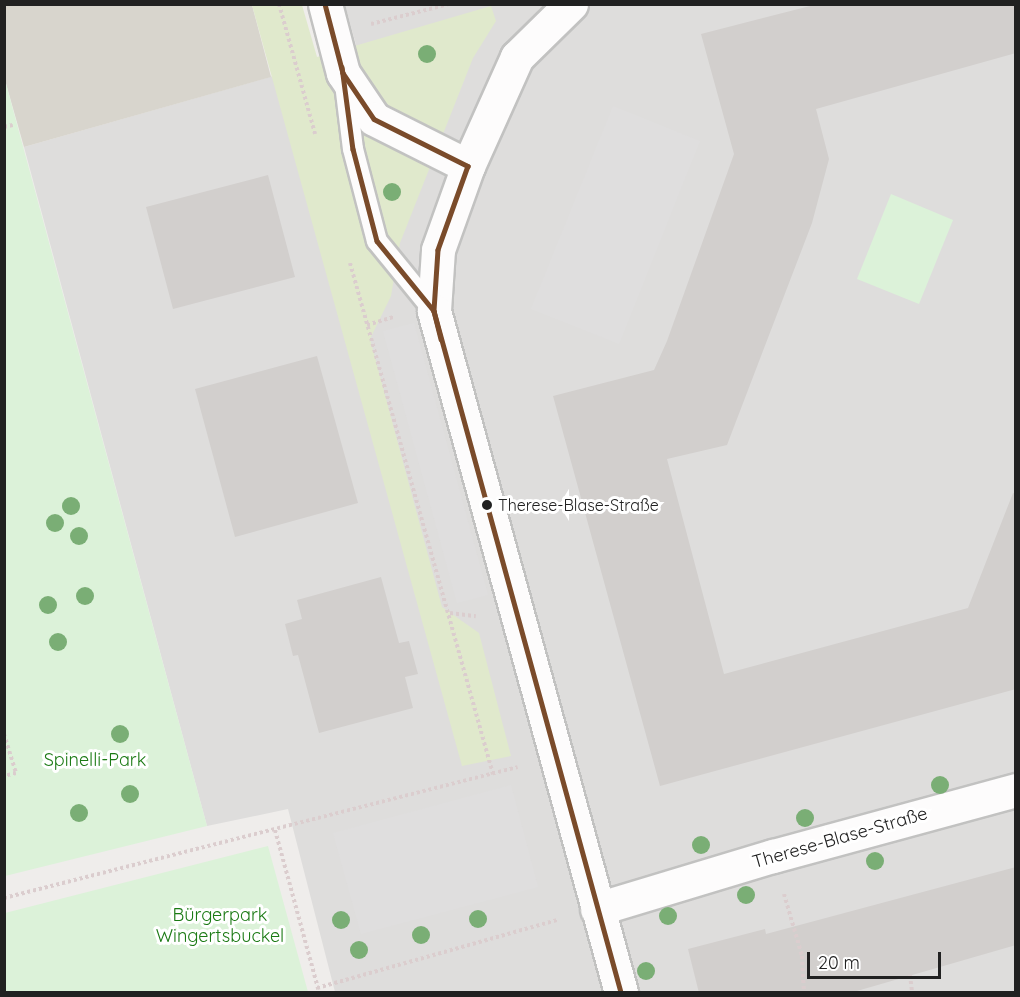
<!DOCTYPE html>
<html>
<head>
<meta charset="utf-8">
<style>
  body { margin:0 }
  #map { position:relative; width:1020px; height:997px; overflow:hidden; background:#efedeb; font-family:Quicksand,sans-serif }
  div>[style] { position:absolute }
  [style*='--x'] { left:calc(var(--x)*1px); top:calc(var(--y)*1px); width:calc(var(--w)*1px); rotate:calc(var(--a)*1deg) }
  .residential>* { inset:0; background:#dedddc }
  .construction>* { inset:0; background:#d8d5cd }
  .grass>* { inset:0; background:#e0e9cc }
  .park>* { inset:0; background:#dcf2d9 }
  .parking>* { inset:0; background:#dfdede }
  .building>* { inset:0; background:#d2cfcd }
  .path>* { height:4px; margin-top:-2px; transform-origin:0; background:repeating-linear-gradient(90deg,#dbcdce 0 3px,transparent 0 6px) }
  .roads { filter:drop-shadow(2px 0 #c2c2c1) drop-shadow(-2px 0 #c2c2c1) drop-shadow(0 2px #c2c2c1) drop-shadow(0 -2px #c2c2c1) }
  .service>* { height:20px; margin:-10px; padding:0 10px; transform-origin:10px; border-radius:10px; background:#fdfcfc }
  .minor>* { height:33px; margin:-16.5px; padding:0 16.5px; transform-origin:16.5px; border-radius:16.5px; background:#fdfcfc }
  .bus-1>* { height:4.5px; margin:-2.25px; padding:0 2.25px; transform-origin:2.25px; border-radius:2.25px; background:#7a4b2a }
  .trees>* { width:18px; height:18px; margin:-9px; border-radius:50%; background:#7aae75 }
  .dots>* { width:16px; height:16px; translate:-50% -50%; box-sizing:border-box; border:3px solid #fff; border-radius:50% }
  span { translate:-50% -50%; white-space:nowrap; text-align:center; line-height:1.15; -webkit-text-stroke:6px #fff; paint-order:stroke }
  .bus-label { font-size:16px; color:#212121 }
  .left { translate:0 -50%; text-align:left }
  .park-label { font-size:18px; color:#1b7a14 }
  .street-label { font-size:18px; color:#212121 }
  .frame { position:absolute; inset:0; border:6px solid #212121; pointer-events:none }
  .scale { position:absolute; left:807px; top:952px; width:134px; height:27px; box-sizing:border-box; border:3px solid #212121; border-top:0; padding-left:8px; font-size:18px; line-height:21px; white-space:nowrap; color:#212121; -webkit-text-stroke:4px #fff; paint-order:stroke }
</style>
</head>
<body>
<div id="map">
  <div class="residential">
    <i style="clip-path:polygon(345px 5px,1015px 5px,1015px 992px,335px 992px,288px 809px,207px 826px,24px 147px,358px 52px)"></i>
  </div>
  <div class="construction">
    <i style="clip-path:polygon(4px 5px,252px 5px,271px 77px,24px 147px,5px 80px)"></i>
  </div>
  <div class="grass">
    <i style="clip-path:polygon(252px 5px,302px 5px,317px 57px,491px 6px,496px 21px,473px 58px,400px 243px,391px 296px,370px 339px,442px 607px,479px 633px,511px 756px,462px 766px)"></i>
  </div>
  <div class="park">
    <i style="clip-path:polygon(5px 80px,207px 826px,5px 876px,4px 876px)"></i>
    <i style="clip-path:polygon(891px 194px,953px 220px,919px 304px,857px 279px)"></i>
    <i style="clip-path:polygon(268px 846px,308px 992px,5px 992px,5px 913px)"></i>
  </div>
  <div class="parking">
    <i style="clip-path:polygon(613px 106px,700px 141px,619px 344px,531px 309px)"></i>
    <i style="clip-path:polygon(414px 323px,488px 595px,457px 603px,383px 331px)"></i>
    <i style="clip-path:polygon(511px 785px,538px 887px,361px 934px,333px 833px)"></i>
  </div>
  <div class="building">
    <i style="clip-path:polygon(818px 4px,1016px 4px,1016px 53px,816px 109px,829px 159px,812px 223px,727px 445px,667px 459px,724px 674px,968px 608px,1013px 493px,1016px 494px,1016px 689px,660px 786px,553px 396px,654px 370px,667px 341px,734px 154px,701px 34px)"></i>
    <i style="clip-path:polygon(268px 175px,295px 277px,173px 309px,146px 207px)"></i>
    <i style="clip-path:polygon(317px 356px,358px 503px,235px 537px,195px 389px)"></i>
    <i style="clip-path:polygon(381px 577px,399px 643px,409px 641px,418px 674px,405px 677px,413px 708px,319px 733px,298px 655px,293px 656px,285px 624px,302px 619px,297px 600px)"></i>
    <i style="clip-path:polygon(1016px 867px,1016px 945px,850px 993px,699px 993px,688px 949px,765px 929px,766px 934px)"></i>
  </div>
  <div class="path">
    <i style="--x:279;--y:4;--w:135;--a:74.5"></i>
    <i style="--x:371;--y:24;--w:81;--a:-14.4"></i>
    <i style="--x:4;--y:127;--w:9;--a:-13"></i>
    <i style="--x:350;--y:263;--w:531;--a:74.37"></i>
    <i style="--x:367;--y:325;--w:28;--a:-17"></i>
    <i style="--x:450;--y:613;--w:26;--a:7"></i>
    <i style="--x:4;--y:734;--w:41;--a:72.9"></i>
    <i style="--x:16;--y:773;--w:12;--a:166"></i>
    <i style="--x:275;--y:830;--w:168;--a:74.8"></i>
    <i style="--x:784;--y:894;--w:65;--a:73.8"></i>
    <i style="--x:802;--y:956;--w:36;--a:87"></i>
    <i style="--x:4;--y:898;--w:530;--a:-14.3"></i>
    <i style="--x:910;--y:975;--w:17;--a:83"></i>
    <i style="--x:317;--y:988;--w:250;--a:-15.8"></i>
  </div>
  <div class="roads">
    <div class="service">
      <i style="--x:345;--y:84;--w:65;--a:83"></i>
      <i style="--x:353;--y:149;--w:95;--a:75.4"></i>
      <i style="--x:377;--y:241;--w:90;--a:50.8"></i>
    </div>
    <div class="minor">
      <i style="--x:325;--y:4;--w:71;--a:75.4"></i>
      <i style="--x:343;--y:73;--w:55;--a:56"></i>
      <i style="--x:374;--y:119;--w:105;--a:26.6"></i>
      <i style="--x:571;--y:4;--w:76;--a:135.5"></i>
      <i style="--x:517;--y:57;--w:120;--a:114.2"></i>
      <i style="--x:468;--y:166;--w:89;--a:109.7"></i>
      <i style="--x:438;--y:250;--w:61;--a:93.8"></i>
      <i style="--x:434;--y:311;--w:706;--a:74.65"></i>
      <i style="--x:597;--y:909;--w:184;--a:-16.8"></i>
      <i style="--x:773;--y:856;--w:252;--a:-15.2"></i>
    </div>
  </div>
  <div class="bus-1">
    <i style="--x:325;--y:4;--w:71;--a:75.4"></i>
    <i style="--x:343;--y:73;--w:55;--a:56"></i>
    <i style="--x:374;--y:119;--w:105;--a:26.6"></i>
    <i style="--x:468;--y:166;--w:89;--a:109.7"></i>
    <i style="--x:438;--y:250;--w:61;--a:93.8"></i>
    <i style="--x:434;--y:311;--w:706;--a:74.65"></i>
    <i style="--x:342;--y:67;--w:83;--a:82.4"></i>
    <i style="--x:353;--y:149;--w:95;--a:75.4"></i>
    <i style="--x:377;--y:241;--w:90;--a:50.8"></i>
    <i style="--x:434;--y:311;--w:29;--a:76"></i>
  </div>
  <div class="trees">
    <i style="left:427px;top:54px"></i>
    <i style="left:392px;top:192px"></i>
    <i style="left:71px;top:506px"></i>
    <i style="left:55px;top:523px"></i>
    <i style="left:79px;top:536px"></i>
    <i style="left:85px;top:596px"></i>
    <i style="left:48px;top:605px"></i>
    <i style="left:58px;top:642px"></i>
    <i style="left:120px;top:734px"></i>
    <i style="left:940px;top:785px"></i>
    <i style="left:130px;top:794px"></i>
    <i style="left:79px;top:813px"></i>
    <i style="left:805px;top:818px"></i>
    <i style="left:701px;top:845px"></i>
    <i style="left:875px;top:861px"></i>
    <i style="left:746px;top:895px"></i>
    <i style="left:668px;top:916px"></i>
    <i style="left:478px;top:919px"></i>
    <i style="left:341px;top:920px"></i>
    <i style="left:421px;top:935px"></i>
    <i style="left:359px;top:950px"></i>
    <i style="left:646px;top:971px"></i>
  </div>
  <div class="dots">
    <i style="left:487px;top:505px;background:#212121"></i>
  </div>
  <div class="bus-label">
    <span class="left" style="left:498px;top:505px">Therese-Blase-Straße</span>
  </div>
  <div class="park-label">
    <span style="left:95px;top:760px">Spinelli-Park</span>
    <span style="left:220px;top:926px">Bürgerpark<br>Wingertsbuckel</span>
  </div>
  <div class="street-label">
    <span style="left:840px;top:838px;rotate:-16deg">Therese-Blase-Straße</span>
  </div>
  <div class="frame"></div>
  <div class="scale">20 m</div>
</div>
</body>
</html>
